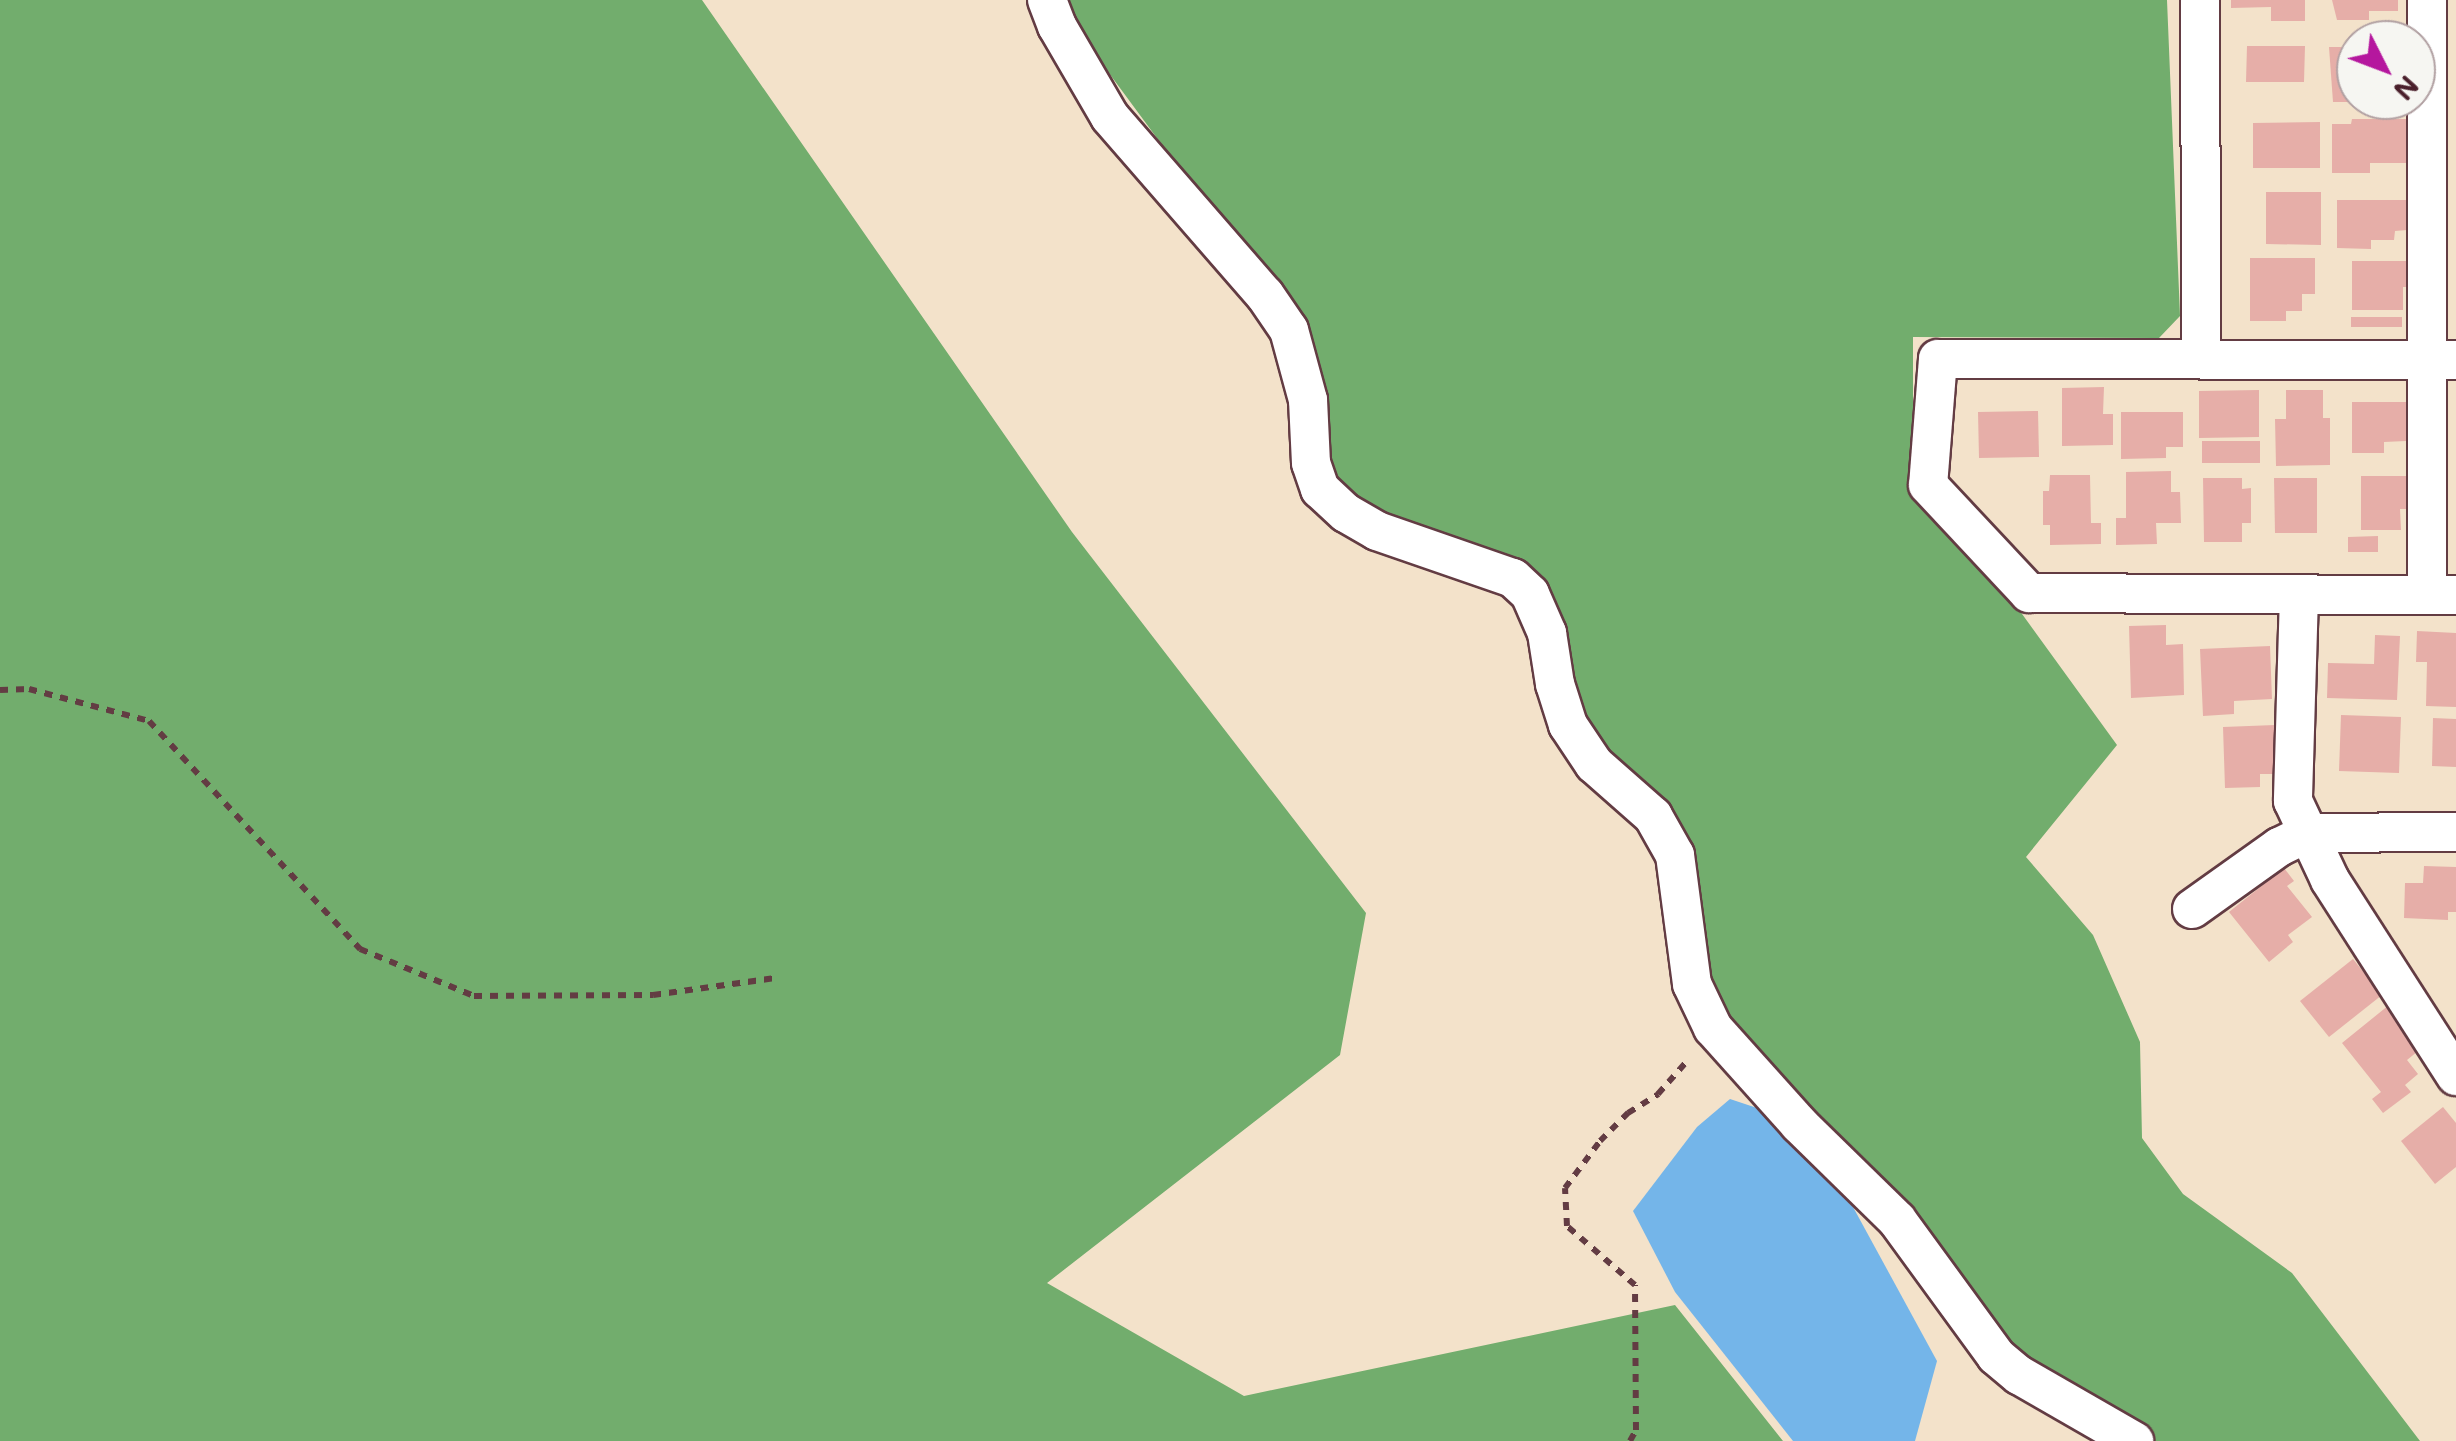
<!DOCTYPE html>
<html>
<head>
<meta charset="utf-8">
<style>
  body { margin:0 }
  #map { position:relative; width:2456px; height:1441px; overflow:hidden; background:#f3e2ca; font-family:Mali,sans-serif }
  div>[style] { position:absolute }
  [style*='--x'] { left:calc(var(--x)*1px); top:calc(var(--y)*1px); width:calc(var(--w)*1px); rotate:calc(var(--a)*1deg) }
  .forest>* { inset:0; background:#72ad6d }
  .water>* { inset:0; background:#74b5e9 }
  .building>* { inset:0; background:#e6aea8 }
  .path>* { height:6px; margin-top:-3px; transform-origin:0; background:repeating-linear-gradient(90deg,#633c43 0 8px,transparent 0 16px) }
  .roads { filter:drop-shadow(2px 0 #633c43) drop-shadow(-2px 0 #633c43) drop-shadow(0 2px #633c43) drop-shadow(0 -2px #633c43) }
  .minor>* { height:38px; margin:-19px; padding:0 19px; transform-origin:19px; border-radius:19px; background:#fff }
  span { translate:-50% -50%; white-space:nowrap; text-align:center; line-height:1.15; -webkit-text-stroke:10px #f6f6f2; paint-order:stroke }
  .north { position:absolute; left:2336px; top:20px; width:100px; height:100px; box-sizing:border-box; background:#f6f6f2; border:2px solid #b1a0a2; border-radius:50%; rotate:132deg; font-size:28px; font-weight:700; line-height:40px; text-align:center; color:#4a1f2b }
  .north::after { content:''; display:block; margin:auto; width:35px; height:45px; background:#b5179e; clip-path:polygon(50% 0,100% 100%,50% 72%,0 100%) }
</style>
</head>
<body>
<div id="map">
  <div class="forest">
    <i style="clip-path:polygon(0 0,702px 0,1072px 532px,1366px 913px,1340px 1055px,1047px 1283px,1244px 1396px,1675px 1305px,1783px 1441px,0 1441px)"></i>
    <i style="clip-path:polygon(1055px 0,2167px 0,2180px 316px,2159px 338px,1913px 337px,1913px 487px,2017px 607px,2117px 745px,2026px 857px,2093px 935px,2140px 1042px,2142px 1138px,2183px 1194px,2292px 1273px,2420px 1441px,2144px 1441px,2009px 1357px,1715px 1018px,1680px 848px,1597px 759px,1546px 607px,1394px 531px,1324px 482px,1292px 321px)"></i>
  </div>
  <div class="water">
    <i style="clip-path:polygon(1730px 1099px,1760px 1109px,1853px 1207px,1937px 1361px,1915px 1441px,1793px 1441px,1675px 1292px,1633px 1211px,1697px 1127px)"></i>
  </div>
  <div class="building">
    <i style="clip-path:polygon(2231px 0,2305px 0,2305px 21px,2271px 21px,2271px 7px,2231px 8px)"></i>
    <i style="clip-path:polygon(2332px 0,2398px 0,2398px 11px,2369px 11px,2369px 20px,2337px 20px)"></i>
    <i style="clip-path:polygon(2247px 46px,2305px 46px,2304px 82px,2246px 82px)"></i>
    <i style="clip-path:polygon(2329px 47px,2356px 47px,2356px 102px,2333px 102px)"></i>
    <i style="clip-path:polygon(2352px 119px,2406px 119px,2406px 163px,2370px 163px,2370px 173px,2332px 173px,2332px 124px,2351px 124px)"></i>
    <i style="clip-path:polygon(2320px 122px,2320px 168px,2253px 168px,2253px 123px)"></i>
    <i style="clip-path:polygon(2266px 192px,2321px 192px,2321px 245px,2266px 244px)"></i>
    <i style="clip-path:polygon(2337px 200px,2408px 200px,2407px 230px,2395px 231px,2394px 240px,2371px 240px,2371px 249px,2337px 248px)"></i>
    <i style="clip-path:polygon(2250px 258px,2315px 258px,2315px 294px,2302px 294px,2302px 311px,2286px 311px,2286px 321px,2250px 321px)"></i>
    <i style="clip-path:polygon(2352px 261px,2417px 261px,2416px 287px,2403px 287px,2403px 310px,2352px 310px)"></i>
    <i style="clip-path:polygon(2351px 317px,2402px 317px,2402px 327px,2351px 327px)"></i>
    <i style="clip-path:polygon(2104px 387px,2103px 414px,2113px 414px,2113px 445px,2062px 446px,2062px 388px)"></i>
    <i style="clip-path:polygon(2259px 390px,2259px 437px,2199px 438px,2199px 391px)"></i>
    <i style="clip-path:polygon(2286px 390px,2323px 390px,2323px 418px,2330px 418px,2330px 465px,2276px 466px,2275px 419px,2286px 419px)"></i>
    <i style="clip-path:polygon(2352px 402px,2407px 402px,2406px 441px,2384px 442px,2384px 453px,2352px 453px)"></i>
    <i style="clip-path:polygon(2038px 411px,2039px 457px,1979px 458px,1978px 412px)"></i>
    <i style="clip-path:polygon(2121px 412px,2183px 412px,2183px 447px,2166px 447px,2166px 458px,2121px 459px)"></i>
    <i style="clip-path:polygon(2202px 441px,2260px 441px,2260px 463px,2202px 463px)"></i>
    <i style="clip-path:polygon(2171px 471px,2171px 492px,2180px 492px,2181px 523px,2156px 523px,2157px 544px,2116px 545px,2116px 518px,2126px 518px,2126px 472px)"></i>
    <i style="clip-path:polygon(2050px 475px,2090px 475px,2091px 523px,2101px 523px,2101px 544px,2050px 545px,2050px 525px,2043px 525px,2043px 491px,2049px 491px)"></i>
    <i style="clip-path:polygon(2361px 476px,2414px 476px,2415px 509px,2400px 509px,2401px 530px,2361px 530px)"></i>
    <i style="clip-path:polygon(2203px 478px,2242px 478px,2242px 489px,2251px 488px,2251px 523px,2242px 523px,2242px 542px,2204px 542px)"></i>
    <i style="clip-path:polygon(2274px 478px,2317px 478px,2317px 533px,2275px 533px)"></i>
    <i style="clip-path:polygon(2378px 536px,2378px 552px,2348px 552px,2348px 537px)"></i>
    <i style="clip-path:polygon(2166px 625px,2166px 645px,2183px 644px,2184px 695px,2131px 698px,2129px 626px)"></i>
    <i style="clip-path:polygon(2417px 631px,2456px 633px,2456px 707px,2426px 706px,2427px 662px,2416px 662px)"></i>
    <i style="clip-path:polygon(2375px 635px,2400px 636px,2397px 700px,2327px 698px,2328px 663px,2374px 664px)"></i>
    <i style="clip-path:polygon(2270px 646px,2272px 699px,2234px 701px,2234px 714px,2203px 716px,2200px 649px)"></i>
    <i style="clip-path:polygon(2341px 715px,2401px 717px,2399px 773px,2339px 771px)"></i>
    <i style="clip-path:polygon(2433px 718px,2456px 719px,2456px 767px,2432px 766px)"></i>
    <i style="clip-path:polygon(2275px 725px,2277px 774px,2260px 774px,2260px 787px,2225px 788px,2223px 727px)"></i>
    <i style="clip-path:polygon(2424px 866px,2456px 867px,2456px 912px,2448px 912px,2448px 920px,2404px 918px,2405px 883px,2423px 883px)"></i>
    <i style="clip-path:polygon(2284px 868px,2294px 881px,2287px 886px,2312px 917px,2288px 935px,2293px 942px,2269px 962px,2229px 912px)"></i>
    <i style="clip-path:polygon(2353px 959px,2382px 995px,2329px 1037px,2300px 1001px)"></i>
    <i style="clip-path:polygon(2389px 1005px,2423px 1047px,2407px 1060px,2418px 1074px,2405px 1085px,2411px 1092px,2383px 1113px,2372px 1099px,2381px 1092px,2342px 1043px)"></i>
    <i style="clip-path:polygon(2443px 1107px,2456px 1123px,2456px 1167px,2435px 1184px,2401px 1141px)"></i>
  </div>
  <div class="path">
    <i style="--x:0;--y:690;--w:29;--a:-2"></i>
    <i style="--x:29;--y:689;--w:124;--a:14.9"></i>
    <i style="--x:149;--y:721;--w:311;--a:47.2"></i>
    <i style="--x:360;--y:949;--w:123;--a:22.4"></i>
    <i style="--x:474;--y:996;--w:179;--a:-0.3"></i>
    <i style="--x:653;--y:995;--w:123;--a:-7.9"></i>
    <i style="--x:1630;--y:1441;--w:13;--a:-61"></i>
    <i style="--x:1636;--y:1430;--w:145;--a:-90.4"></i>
    <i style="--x:1635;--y:1285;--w:90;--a:-139.1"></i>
    <i style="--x:1567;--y:1226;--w:38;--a:-93"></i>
    <i style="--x:1565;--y:1188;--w:59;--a:-53.3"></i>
    <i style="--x:1600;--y:1141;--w:40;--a:-45"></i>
    <i style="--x:1628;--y:1113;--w:36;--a:-32"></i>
    <i style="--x:1658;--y:1094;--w:45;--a:-48.6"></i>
  </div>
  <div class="roads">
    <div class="minor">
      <i style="--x:1047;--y:0;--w:28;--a:69"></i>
      <i style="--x:1057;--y:26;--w:105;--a:59.8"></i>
      <i style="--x:1110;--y:117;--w:236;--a:49"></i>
      <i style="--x:1265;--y:295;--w:42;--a:55.6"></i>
      <i style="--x:1289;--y:330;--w:73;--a:74.8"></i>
      <i style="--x:1308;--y:400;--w:63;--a:87.3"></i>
      <i style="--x:1311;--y:463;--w:28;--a:71"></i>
      <i style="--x:1320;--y:489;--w:35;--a:43"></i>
      <i style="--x:1346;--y:513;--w:36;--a:30"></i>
      <i style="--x:1377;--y:531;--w:144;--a:19.1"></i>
      <i style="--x:1513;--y:578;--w:23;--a:43"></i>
      <i style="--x:1530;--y:594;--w:43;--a:66.4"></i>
      <i style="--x:1547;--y:633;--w:52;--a:81.1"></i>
      <i style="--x:1555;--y:684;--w:43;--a:72.4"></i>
      <i style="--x:1568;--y:725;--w:47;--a:56.3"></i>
      <i style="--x:1594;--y:764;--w:79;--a:41.4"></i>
      <i style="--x:1653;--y:816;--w:45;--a:60.6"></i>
      <i style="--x:1675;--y:855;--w:130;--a:82.5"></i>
      <i style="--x:1692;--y:984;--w:49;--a:64.5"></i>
      <i style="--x:1713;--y:1028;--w:129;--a:48.1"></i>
      <i style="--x:1799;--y:1124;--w:137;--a:44.4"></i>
      <i style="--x:1897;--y:1220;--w:168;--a:53.9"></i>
      <i style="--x:1996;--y:1356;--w:30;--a:40"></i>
      <i style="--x:2019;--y:1375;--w:133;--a:29.9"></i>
      <i style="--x:2200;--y:0;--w:357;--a:89.8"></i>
      <i style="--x:2456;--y:360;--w:518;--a:-179.89"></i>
      <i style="--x:1938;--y:359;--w:126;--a:94.5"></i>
      <i style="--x:1928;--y:485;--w:148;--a:46.9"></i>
      <i style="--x:2029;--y:593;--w:427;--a:0.3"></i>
      <i style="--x:2299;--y:595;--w:206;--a:91.7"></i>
      <i style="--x:2293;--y:801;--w:87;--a:64.9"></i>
      <i style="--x:2330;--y:880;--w:233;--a:57.3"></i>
      <i style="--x:2427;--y:595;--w:595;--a:-90"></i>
      <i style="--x:2192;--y:909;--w:107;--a:-35.5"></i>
      <i style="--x:2279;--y:847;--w:32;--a:-26"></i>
      <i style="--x:2308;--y:833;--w:148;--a:-0.4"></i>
    </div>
  </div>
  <div class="north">N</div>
</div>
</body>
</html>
